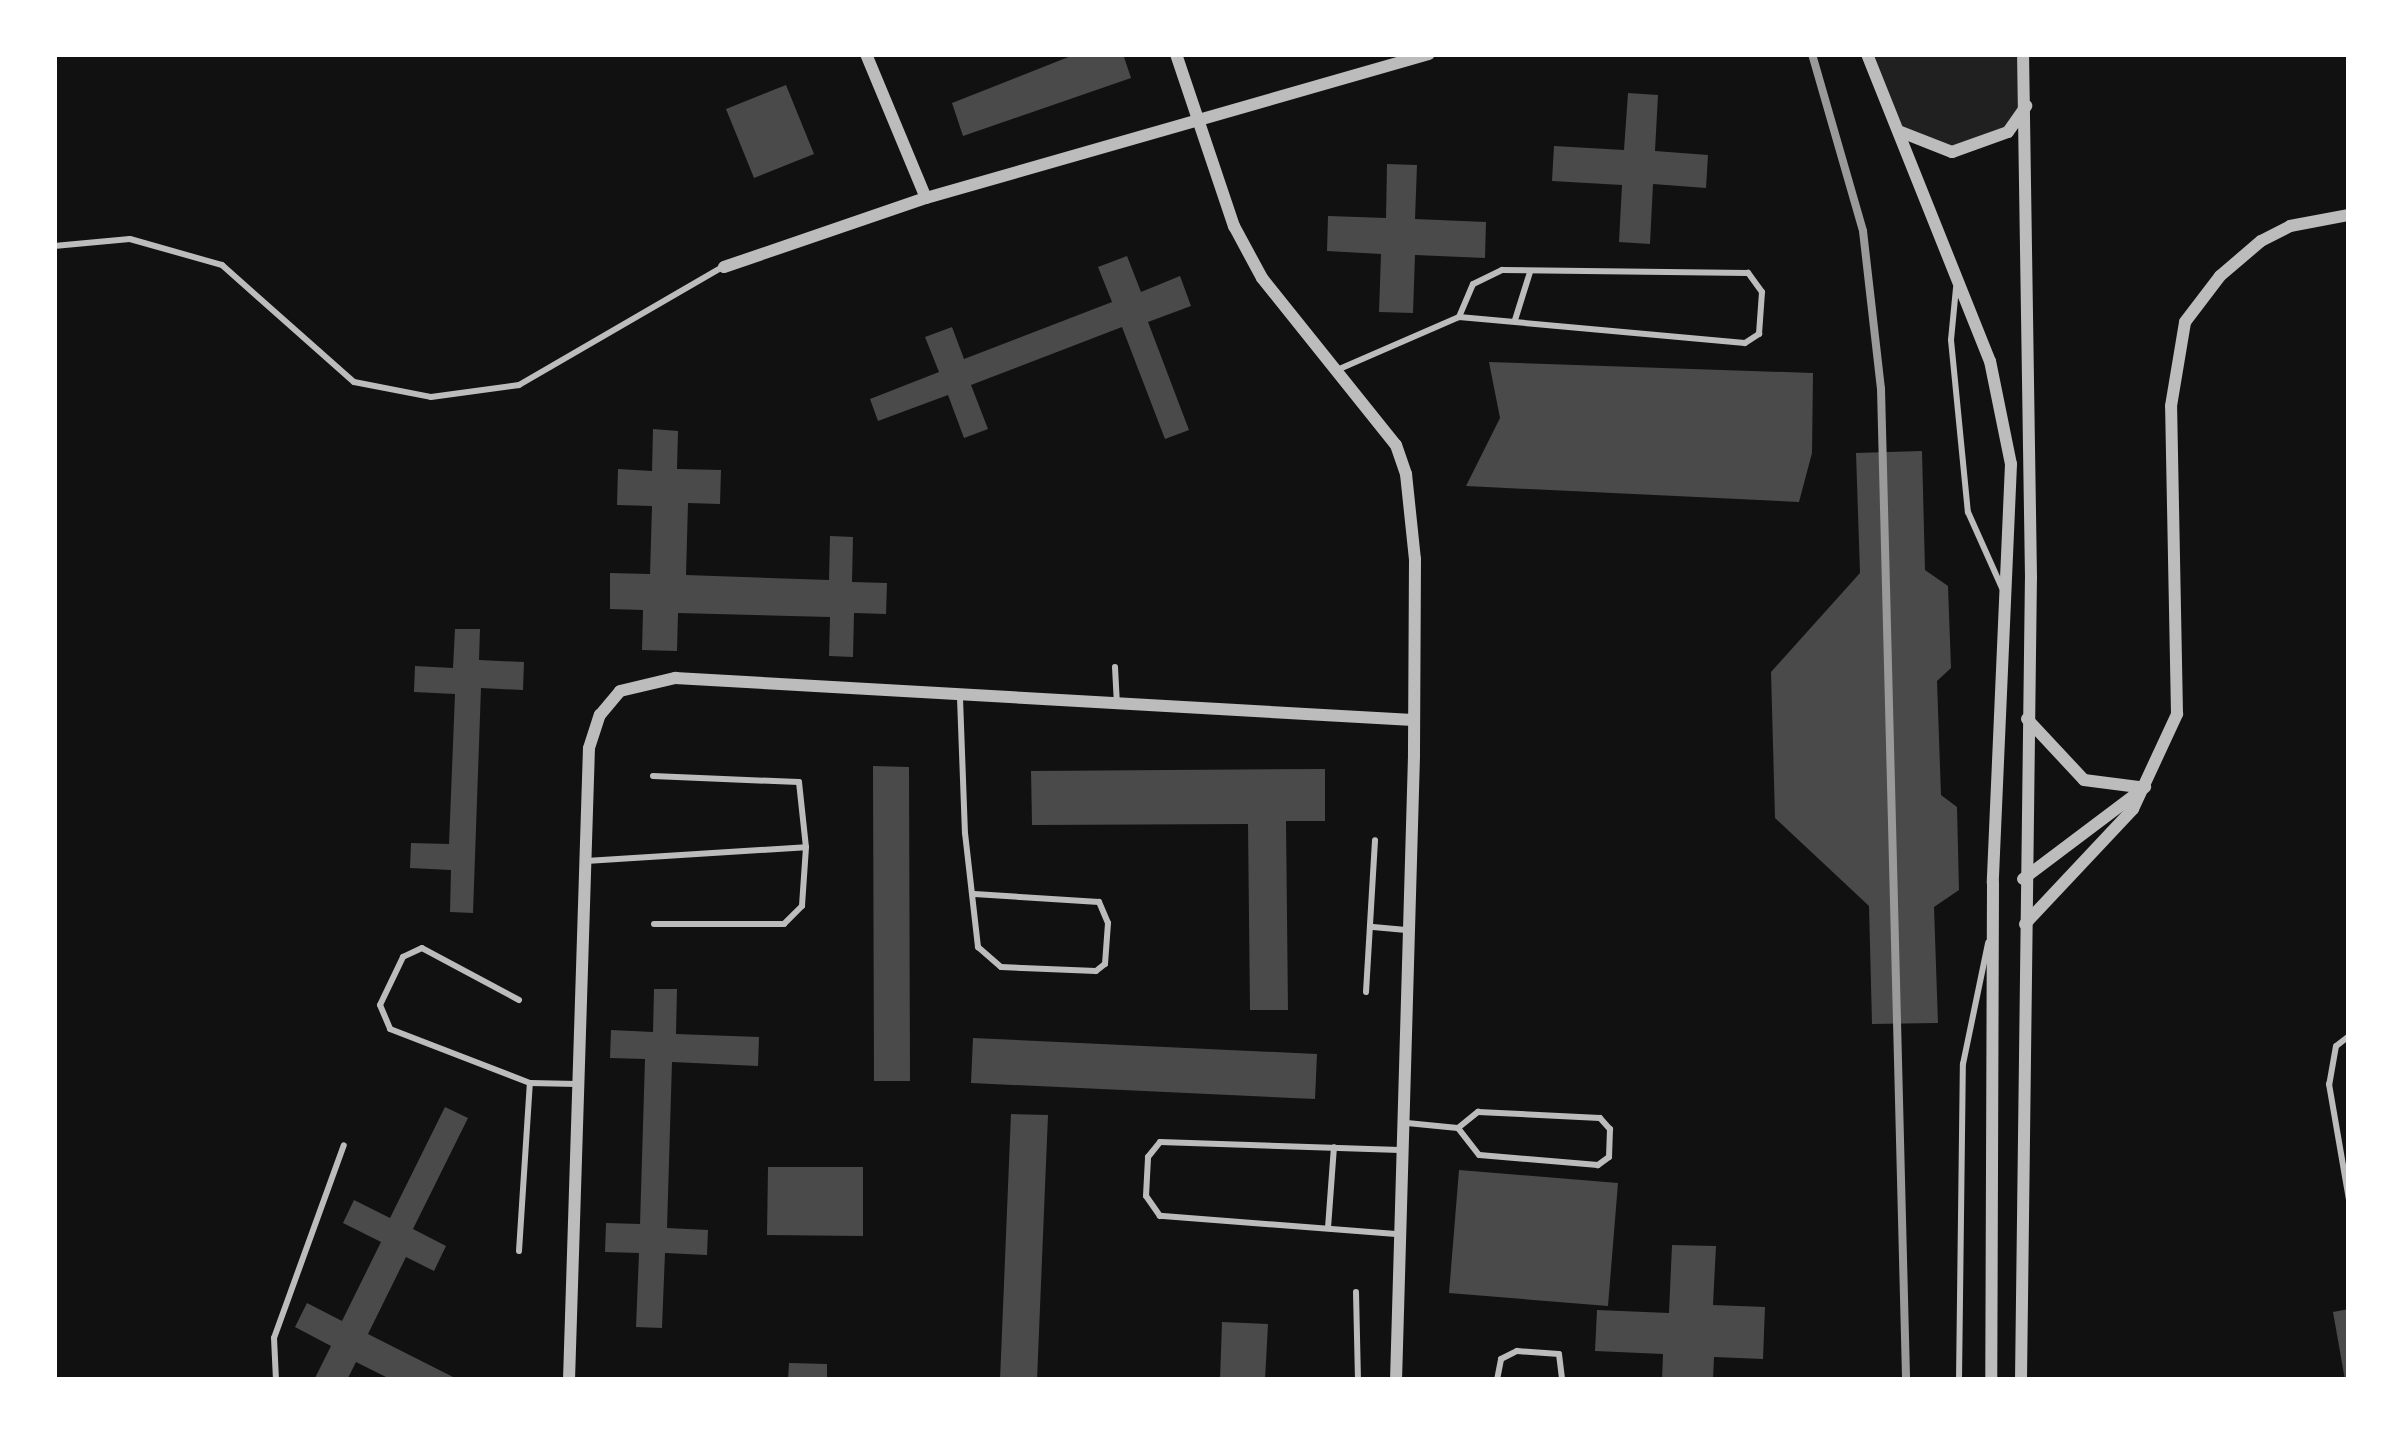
<!DOCTYPE html>
<html>
<head>
<meta charset="utf-8">
<style>
  body { margin:0 }
  #map { position:relative; width:2403px; height:1434px; overflow:hidden; background:#111; font-family:Raleway,sans-serif }
  div>[style] { position:absolute }
  [style*='--x'] { left:calc(var(--x)*1px); top:calc(var(--y)*1px); width:calc(var(--w)*1px); rotate:calc(var(--a)*1deg) }
  .green>* { inset:0; background:#202020 }
  .building>* { inset:0; background:#4a4a4a }
  .service>* { height:6px; margin:-3px; padding:0 3px; transform-origin:3px; border-radius:3px; background:#bcbcbc }
  .minor>* { height:12px; margin:-6px; padding:0 6px; transform-origin:6px; border-radius:6px; background:#bcbcbc }
  .rail>* { height:8px; margin:-4px; padding:0 4px; transform-origin:4px; border-radius:4px; background:#9a9a9a }
  span { translate:-50% -50%; white-space:nowrap; text-align:center; line-height:1.15; -webkit-text-stroke:9px #fff; paint-order:stroke }
  .frame { position:absolute; inset:0; border:57px solid #fff; pointer-events:none }
</style>
</head>
<body>
<div id="map">
  <div class="green">
    <i style="clip-path:polygon(1867px 54px,2023px 54px,2026px 106px,2008px 132px,1952px 152px,1901px 132px)"></i>
  </div>
  <div class="building">
    <i style="clip-path:polygon(1076px 54px,1123px 54px,1131px 78px,963px 136px,952px 103px)"></i>
    <i style="clip-path:polygon(786px 85px,814px 154px,754px 178px,726px 109px)"></i>
    <i style="clip-path:polygon(1628px 93px,1658px 95px,1655px 151px,1708px 155px,1706px 188px,1653px 184px,1650px 244px,1619px 242px,1622px 185px,1552px 181px,1554px 146px,1624px 150px)"></i>
    <i style="clip-path:polygon(1387px 164px,1417px 165px,1415px 219px,1486px 222px,1485px 258px,1415px 255px,1413px 313px,1379px 312px,1381px 254px,1327px 251px,1328px 216px,1386px 218px)"></i>
    <i style="clip-path:polygon(1127px 256px,1141px 292px,1180px 276px,1191px 306px,1148px 322px,1189px 430px,1165px 439px,1122px 327px,971px 385px,988px 429px,964px 438px,948px 395px,878px 421px,870px 399px,939px 372px,925px 337px,952px 327px,964px 359px,1112px 302px,1098px 267px)"></i>
    <i style="clip-path:polygon(1489px 362px,1813px 373px,1812px 453px,1799px 502px,1466px 486px,1500px 418px)"></i>
    <i style="clip-path:polygon(653px 429px,678px 431px,677px 469px,721px 470px,720px 504px,688px 503px,686px 575px,829px 580px,830px 536px,853px 537px,852px 582px,887px 583px,886px 614px,854px 613px,853px 657px,829px 656px,830px 617px,678px 613px,677px 651px,642px 650px,643px 610px,610px 609px,610px 573px,650px 574px,652px 506px,617px 505px,618px 469px,652px 471px)"></i>
    <i style="clip-path:polygon(1922px 451px,1925px 570px,1948px 586px,1951px 668px,1937px 681px,1941px 795px,1957px 807px,1959px 890px,1934px 907px,1938px 1023px,1872px 1024px,1869px 906px,1775px 818px,1771px 672px,1860px 573px,1856px 453px)"></i>
    <i style="clip-path:polygon(455px 629px,480px 629px,479px 660px,524px 662px,523px 690px,481px 688px,473px 913px,450px 912px,451px 870px,410px 868px,411px 843px,449px 844px,455px 694px,414px 692px,415px 666px,453px 668px)"></i>
    <i style="clip-path:polygon(873px 766px,909px 767px,910px 1081px,874px 1081px)"></i>
    <i style="clip-path:polygon(1325px 769px,1325px 821px,1286px 821px,1288px 1010px,1250px 1010px,1248px 824px,1032px 825px,1031px 771px)"></i>
    <i style="clip-path:polygon(654px 989px,677px 989px,676px 1034px,759px 1037px,758px 1066px,672px 1062px,667px 1228px,708px 1230px,707px 1255px,665px 1253px,662px 1328px,636px 1327px,639px 1253px,605px 1252px,606px 1223px,640px 1224px,645px 1059px,610px 1058px,611px 1030px,653px 1032px)"></i>
    <i style="clip-path:polygon(973px 1038px,1317px 1054px,1315px 1099px,971px 1083px)"></i>
    <i style="clip-path:polygon(445px 1107px,468px 1118px,413px 1229px,446px 1246px,434px 1271px,406px 1257px,368px 1334px,459px 1380px,392px 1380px,356px 1362px,347px 1380px,314px 1380px,331px 1346px,295px 1327px,307px 1303px,342px 1321px,381px 1242px,343px 1223px,354px 1200px,390px 1218px)"></i>
    <i style="clip-path:polygon(1011px 1114px,1048px 1115px,1037px 1380px,1000px 1380px)"></i>
    <i style="clip-path:polygon(768px 1167px,863px 1167px,863px 1236px,767px 1235px)"></i>
    <i style="clip-path:polygon(1459px 1170px,1618px 1183px,1608px 1306px,1449px 1293px)"></i>
    <i style="clip-path:polygon(1672px 1245px,1716px 1246px,1713px 1305px,1765px 1307px,1763px 1359px,1714px 1357px,1713px 1380px,1662px 1380px,1663px 1354px,1595px 1351px,1597px 1310px,1669px 1313px)"></i>
    <i style="clip-path:polygon(2349px 1309px,2349px 1380px,2345px 1380px,2333px 1312px)"></i>
    <i style="clip-path:polygon(1222px 1322px,1268px 1324px,1265px 1380px,1220px 1380px)"></i>
    <i style="clip-path:polygon(789px 1363px,827px 1364px,827px 1380px,788px 1380px)"></i>
  </div>
  <div class="service">
    <i style="--x:54;--y:246;--w:76;--a:-5.3"></i>
    <i style="--x:130;--y:239;--w:96;--a:15.8"></i>
    <i style="--x:222;--y:265;--w:176;--a:41.6"></i>
    <i style="--x:354;--y:382;--w:78;--a:11"></i>
    <i style="--x:431;--y:397;--w:89;--a:-7.8"></i>
    <i style="--x:519;--y:385;--w:233;--a:-30.1"></i>
    <i style="--x:1956;--y:288;--w:52;--a:95.5"></i>
    <i style="--x:1951;--y:340;--w:173;--a:84.4"></i>
    <i style="--x:1968;--y:512;--w:83;--a:65.9"></i>
    <i style="--x:1515;--y:320;--w:50;--a:-72.6"></i>
    <i style="--x:1337;--y:370;--w:133;--a:-23.5"></i>
    <i style="--x:1459;--y:317;--w:287;--a:5.2"></i>
    <i style="--x:1745;--y:343;--w:17;--a:-33"></i>
    <i style="--x:1759;--y:334;--w:42;--a:-85.9"></i>
    <i style="--x:1762;--y:292;--w:24;--a:-126"></i>
    <i style="--x:1748;--y:273;--w:246;--a:-179.3"></i>
    <i style="--x:1502;--y:270;--w:32;--a:154"></i>
    <i style="--x:1473;--y:284;--w:36;--a:113"></i>
    <i style="--x:1115;--y:667;--w:34;--a:87"></i>
    <i style="--x:960;--y:698;--w:135;--a:87.9"></i>
    <i style="--x:965;--y:833;--w:115;--a:83.5"></i>
    <i style="--x:978;--y:947;--w:30;--a:41"></i>
    <i style="--x:1001;--y:967;--w:95;--a:2.4"></i>
    <i style="--x:1096;--y:971;--w:11;--a:-38"></i>
    <i style="--x:1105;--y:964;--w:41;--a:-85.8"></i>
    <i style="--x:1108;--y:923;--w:23;--a:-113"></i>
    <i style="--x:1099;--y:902;--w:125;--a:-176.3"></i>
    <i style="--x:653;--y:776;--w:146;--a:2.4"></i>
    <i style="--x:799;--y:782;--w:65;--a:83.9"></i>
    <i style="--x:806;--y:847;--w:59;--a:93.9"></i>
    <i style="--x:802;--y:906;--w:25;--a:135"></i>
    <i style="--x:784;--y:924;--w:130;--a:180"></i>
    <i style="--x:586;--y:861;--w:220;--a:-3.6"></i>
    <i style="--x:1373;--y:927;--w:36;--a:5"></i>
    <i style="--x:1366;--y:992;--w:152;--a:-86.6"></i>
    <i style="--x:519;--y:1000;--w:110;--a:-151.8"></i>
    <i style="--x:422;--y:948;--w:21;--a:155"></i>
    <i style="--x:403;--y:957;--w:53;--a:115.6"></i>
    <i style="--x:380;--y:1005;--w:26;--a:67"></i>
    <i style="--x:390;--y:1029;--w:150;--a:21.1"></i>
    <i style="--x:530;--y:1083;--w:47;--a:1.2"></i>
    <i style="--x:2349;--y:1036;--w:16;--a:142"></i>
    <i style="--x:2336;--y:1046;--w:39;--a:100"></i>
    <i style="--x:2329;--y:1084;--w:118;--a:80.2"></i>
    <i style="--x:1478;--y:1112;--w:122;--a:2.8"></i>
    <i style="--x:1600;--y:1118;--w:15;--a:48"></i>
    <i style="--x:1610;--y:1129;--w:28;--a:92"></i>
    <i style="--x:1609;--y:1157;--w:14;--a:144"></i>
    <i style="--x:1598;--y:1165;--w:119;--a:-175.2"></i>
    <i style="--x:1479;--y:1155;--w:34;--a:-128"></i>
    <i style="--x:1458;--y:1128;--w:26;--a:-39"></i>
    <i style="--x:1407;--y:1123;--w:51;--a:5.6"></i>
    <i style="--x:1328;--y:1228;--w:81;--a:-85.8"></i>
    <i style="--x:1396;--y:1234;--w:237;--a:-175.6"></i>
    <i style="--x:1160;--y:1216;--w:24;--a:-125"></i>
    <i style="--x:1146;--y:1196;--w:39;--a:-87"></i>
    <i style="--x:1148;--y:1157;--w:19;--a:-51"></i>
    <i style="--x:1160;--y:1142;--w:240;--a:1.9"></i>
    <i style="--x:519;--y:1251;--w:168;--a:-86.3"></i>
    <i style="--x:1356;--y:1292;--w:88;--a:88.7"></i>
    <i style="--x:276;--y:1380;--w:42;--a:-92.7"></i>
    <i style="--x:274;--y:1338;--w:205;--a:-70.1"></i>
    <i style="--x:1497;--y:1380;--w:21;--a:-79"></i>
    <i style="--x:1501;--y:1359;--w:18;--a:-27"></i>
    <i style="--x:1517;--y:1351;--w:42;--a:4.1"></i>
    <i style="--x:1559;--y:1354;--w:26;--a:83"></i>
    <i style="--x:1959;--y:1380;--w:316;--a:-89.3"></i>
    <i style="--x:1963;--y:1064;--w:124;--a:-78.3"></i>
  </div>
  <div class="minor">
    <i style="--x:866;--y:54;--w:156;--a:67.4"></i>
    <i style="--x:1176;--y:54;--w:182;--a:71.4"></i>
    <i style="--x:1234;--y:226;--w:59;--a:61.7"></i>
    <i style="--x:1262;--y:278;--w:214;--a:51.3"></i>
    <i style="--x:1396;--y:445;--w:31;--a:71"></i>
    <i style="--x:1406;--y:474;--w:85;--a:84"></i>
    <i style="--x:1415;--y:559;--w:197;--a:90.3"></i>
    <i style="--x:1414;--y:756;--w:624;--a:91.65"></i>
    <i style="--x:1867;--y:54;--w:331;--a:68.2"></i>
    <i style="--x:1990;--y:361;--w:105;--a:78.5"></i>
    <i style="--x:2011;--y:464;--w:419;--a:92.5"></i>
    <i style="--x:1993;--y:883;--w:497;--a:90.2"></i>
    <i style="--x:1901;--y:132;--w:55;--a:21.4"></i>
    <i style="--x:1952;--y:152;--w:59;--a:-19.7"></i>
    <i style="--x:2008;--y:132;--w:32;--a:-55"></i>
    <i style="--x:724;--y:267;--w:213;--a:-18.9"></i>
    <i style="--x:926;--y:198;--w:523;--a:-15.98"></i>
    <i style="--x:2027;--y:719;--w:83;--a:46.9"></i>
    <i style="--x:2084;--y:780;--w:55;--a:7.3"></i>
    <i style="--x:2023;--y:879;--w:153;--a:-37"></i>
    <i style="--x:2025;--y:924;--w:158;--a:-46.8"></i>
    <i style="--x:2133;--y:809;--w:105;--a:-65.1"></i>
    <i style="--x:2177;--y:714;--w:308;--a:-91.1"></i>
    <i style="--x:2171;--y:406;--w:85;--a:-80.5"></i>
    <i style="--x:2185;--y:322;--w:58;--a:-52.7"></i>
    <i style="--x:2220;--y:276;--w:54;--a:-40.5"></i>
    <i style="--x:2261;--y:241;--w:33;--a:-27"></i>
    <i style="--x:2290;--y:226;--w:60;--a:-10.6"></i>
    <i style="--x:569;--y:1380;--w:632;--a:-88.19"></i>
    <i style="--x:589;--y:748;--w:35;--a:-72"></i>
    <i style="--x:600;--y:715;--w:31;--a:-50"></i>
    <i style="--x:620;--y:691;--w:57;--a:-13.3"></i>
    <i style="--x:675;--y:678;--w:739;--a:3.26"></i>
    <i style="--x:2021;--y:1380;--w:802;--a:-89.29"></i>
    <i style="--x:2031;--y:578;--w:524;--a:-90.87"></i>
  </div>
  <div class="rail">
    <i style="--x:1812;--y:54;--w:184;--a:73.9"></i>
    <i style="--x:1863;--y:231;--w:159;--a:83.5"></i>
    <i style="--x:1881;--y:389;--w:991;--a:88.55"></i>
  </div>
  <div class="frame"></div>
</div>
</body>
</html>
